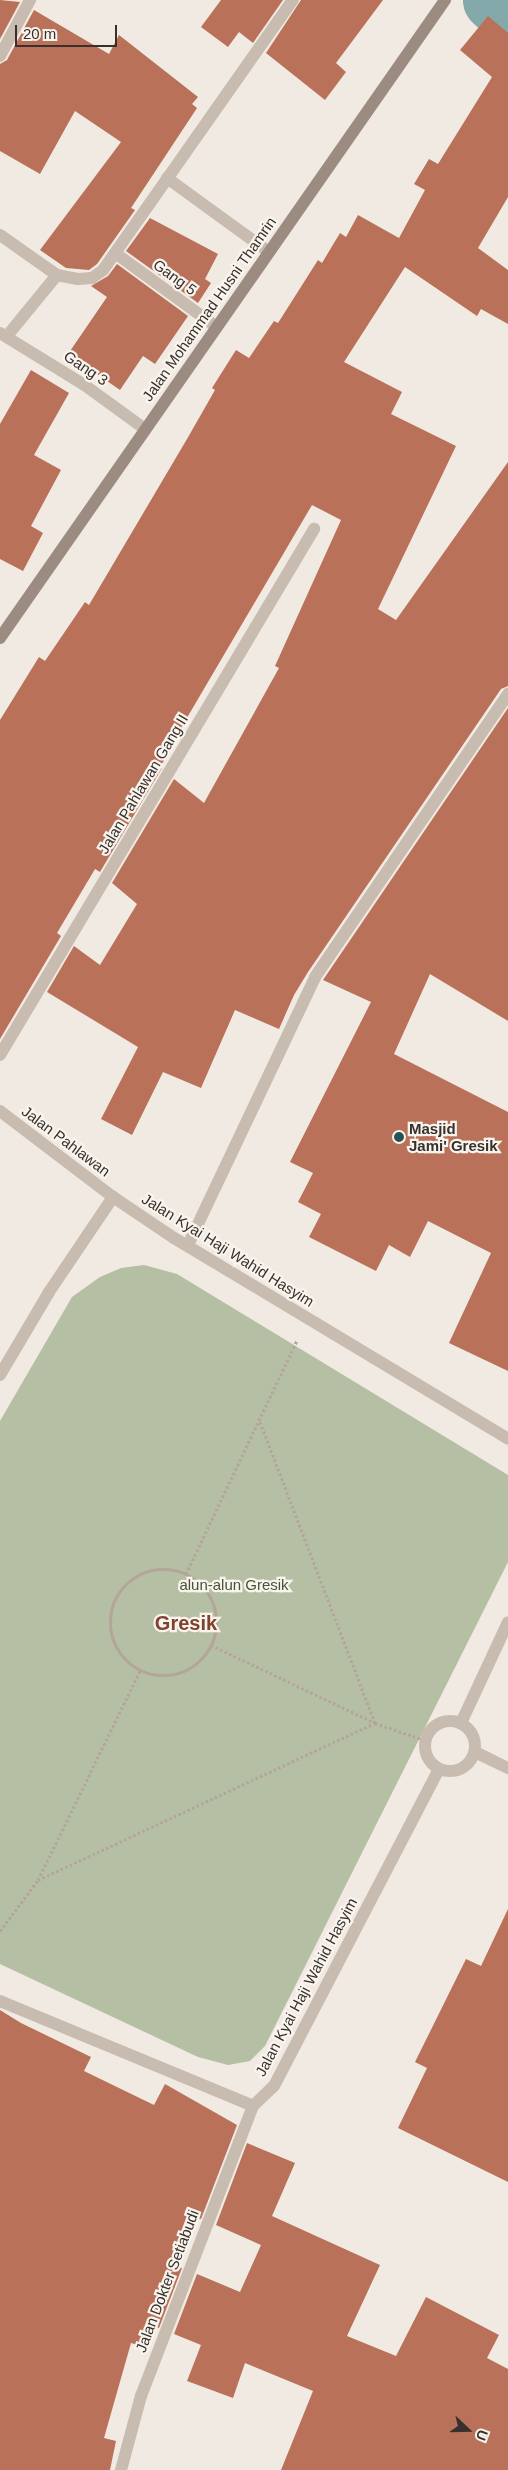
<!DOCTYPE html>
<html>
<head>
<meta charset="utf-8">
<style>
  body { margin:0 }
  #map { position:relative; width:508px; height:2470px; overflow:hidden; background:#f1eae2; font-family:Arial,sans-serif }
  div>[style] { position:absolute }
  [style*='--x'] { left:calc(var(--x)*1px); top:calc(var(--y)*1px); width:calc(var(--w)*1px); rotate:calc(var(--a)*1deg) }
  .green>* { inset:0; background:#b5bfa3 }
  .river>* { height:61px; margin:-30.5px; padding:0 30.5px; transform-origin:30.5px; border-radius:30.5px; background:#84a9ab }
  .building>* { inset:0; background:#b97159 }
  .path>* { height:3px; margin-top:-1.5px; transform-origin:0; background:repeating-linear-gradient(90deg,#b4a599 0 2.5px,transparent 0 5px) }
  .path>.ring { margin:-1.5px; padding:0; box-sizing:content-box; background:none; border:3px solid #b4a599; border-radius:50% }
  .minor>* { height:12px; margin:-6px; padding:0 6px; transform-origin:6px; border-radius:6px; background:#c8bbaf }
  .tertiary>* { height:12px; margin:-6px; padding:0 6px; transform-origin:6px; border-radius:6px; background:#c8bbaf }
  .tertiary>.ring { margin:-6px; padding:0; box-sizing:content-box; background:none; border:12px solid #c8bbaf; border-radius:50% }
  .secondary>* { height:12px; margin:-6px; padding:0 6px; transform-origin:6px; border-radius:6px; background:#9c8b80 }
  .dots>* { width:14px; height:14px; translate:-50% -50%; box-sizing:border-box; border:2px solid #f9f4ee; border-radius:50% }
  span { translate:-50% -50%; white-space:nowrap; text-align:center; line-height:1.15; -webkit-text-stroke:4.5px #f9f4ee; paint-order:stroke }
  .street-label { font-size:15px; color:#38302c }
  .poi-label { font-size:15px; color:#38302c; font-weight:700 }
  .left { translate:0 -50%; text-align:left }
  .park-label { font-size:15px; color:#475433 }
  .district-label { font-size:20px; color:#7e422e; font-weight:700 }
  .north { position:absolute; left:443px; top:2405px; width:50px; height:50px; -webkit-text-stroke:4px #f9f4ee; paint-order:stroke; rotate:111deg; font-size:14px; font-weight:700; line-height:20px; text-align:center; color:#38302c }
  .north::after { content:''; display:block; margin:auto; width:18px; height:22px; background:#38302c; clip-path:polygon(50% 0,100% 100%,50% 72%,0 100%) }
  .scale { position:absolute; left:15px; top:25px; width:102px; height:22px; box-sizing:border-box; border:2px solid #38302c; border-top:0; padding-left:6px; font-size:15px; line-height:18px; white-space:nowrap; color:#38302c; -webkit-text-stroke:4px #f9f4ee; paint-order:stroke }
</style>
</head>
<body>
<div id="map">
  <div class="green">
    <i style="clip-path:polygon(144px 1265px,177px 1274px,508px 1475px,508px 1562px,265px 2046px,250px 2061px,228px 2065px,198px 2057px,0 1964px,0 1421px,72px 1297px,100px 1277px,121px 1268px)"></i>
  </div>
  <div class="river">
    <i style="--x:493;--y:0;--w:20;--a:41"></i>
  </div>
  <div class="building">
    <i style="clip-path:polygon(0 0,20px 2px,0 39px)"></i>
    <i style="clip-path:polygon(221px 0,283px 0,253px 43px,239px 32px,228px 47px,201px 27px)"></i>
    <i style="clip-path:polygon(301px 0,383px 0,336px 63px,346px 72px,325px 100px,266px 53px)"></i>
    <i style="clip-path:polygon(34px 10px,109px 54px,119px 35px,198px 97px,192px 104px,197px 108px,131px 208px,135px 210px,97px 264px,89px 270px,66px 268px,40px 250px,121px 142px,75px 111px,40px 174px,0 151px,0 64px,7px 60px)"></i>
    <i style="clip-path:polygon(488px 16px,508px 33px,508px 197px,478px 248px,508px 270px,508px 324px,481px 309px,477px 316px,405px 267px,344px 362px,402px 392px,391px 414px,456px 446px,378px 609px,396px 620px,508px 462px,508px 686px,501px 689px,308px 972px,294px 995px,279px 1029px,235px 1010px,201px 1088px,163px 1072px,132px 1135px,101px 1119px,138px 1047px,47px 992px,74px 946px,100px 965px,137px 904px,112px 883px,174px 779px,204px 803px,279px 668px,275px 666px,341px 520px,312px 505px,171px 745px,173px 746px,160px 767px,162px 768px,100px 872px,95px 869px,57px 933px,61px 936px,0 1039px,0 720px,39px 657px,45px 661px,85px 602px,89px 605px,187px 439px,215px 390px,212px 388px,236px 350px,249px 358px,274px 321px,278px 323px,318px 260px,322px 263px,340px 233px,346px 237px,358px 215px,399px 238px,425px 190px,414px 184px,429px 159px,438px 164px,492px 77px,460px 50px)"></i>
    <i style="clip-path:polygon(150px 218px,218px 254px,205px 279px,211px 283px,198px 303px,126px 251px)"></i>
    <i style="clip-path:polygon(117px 264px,188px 316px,155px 364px,143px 356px,120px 390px,68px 354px,107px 297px,91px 286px,108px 276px)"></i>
    <i style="clip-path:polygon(31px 370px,69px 393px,34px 455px,61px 470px,31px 526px,43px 533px,23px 571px,0 559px,0 424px)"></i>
    <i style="clip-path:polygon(508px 708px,508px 1021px,430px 974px,394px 1054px,508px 1112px,508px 1371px,449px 1343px,491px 1253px,428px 1221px,410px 1257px,389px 1245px,376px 1271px,309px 1237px,321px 1214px,298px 1202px,313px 1173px,290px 1162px,371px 1002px,323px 980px)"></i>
    <i style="clip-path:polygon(508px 1909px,508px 2182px,398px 2128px,427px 2068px,415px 2062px,466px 1959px,481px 1966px)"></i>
    <i style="clip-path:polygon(0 2010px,21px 2023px,91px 2057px,84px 2071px,154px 2105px,165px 2084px,237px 2125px,201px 2219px,198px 2218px,173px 2264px,182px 2268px,159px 2328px,149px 2323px,141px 2346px,131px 2343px,104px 2438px,116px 2441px,110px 2470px,0 2470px)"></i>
    <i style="clip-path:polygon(247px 2143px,295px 2163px,272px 2216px,380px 2265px,347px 2336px,396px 2356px,426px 2297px,499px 2335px,487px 2358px,508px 2369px,508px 2470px,281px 2470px,313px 2391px,245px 2363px,233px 2398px,187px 2381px,201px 2345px,174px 2334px,197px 2274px,240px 2292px,261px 2245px,216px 2225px)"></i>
  </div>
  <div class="path">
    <i class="ring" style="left:110px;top:1569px;width:103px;height:103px"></i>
    <i style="--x:186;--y:1574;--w:259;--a:-64.6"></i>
    <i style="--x:211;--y:1645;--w:182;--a:25.4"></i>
    <i style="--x:375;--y:1723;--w:53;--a:18.8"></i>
    <i style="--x:38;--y:1880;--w:372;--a:-25"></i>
    <i style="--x:375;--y:1723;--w:325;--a:-110.9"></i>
    <i style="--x:0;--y:1931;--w:64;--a:-53.3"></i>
    <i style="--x:38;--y:1880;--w:233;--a:-64"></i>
  </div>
  <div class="minor">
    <i style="--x:0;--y:56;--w:64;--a:-61.8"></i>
    <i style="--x:167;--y:178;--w:126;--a:36"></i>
    <i style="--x:0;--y:235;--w:70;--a:35.1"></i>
    <i style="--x:57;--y:275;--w:21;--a:11"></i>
    <i style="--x:78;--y:279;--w:14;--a:-4"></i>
    <i style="--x:92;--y:278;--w:14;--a:-36"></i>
    <i style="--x:103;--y:270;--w:330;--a:-54.9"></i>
    <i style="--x:115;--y:253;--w:126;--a:36"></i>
    <i style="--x:0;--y:333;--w:97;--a:31.6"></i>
    <i style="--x:83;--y:384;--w:77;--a:36"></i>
    <i style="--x:7;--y:336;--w:79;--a:-50.7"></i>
    <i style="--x:0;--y:1055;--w:613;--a:-59.16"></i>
    <i style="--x:188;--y:1245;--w:297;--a:-64.6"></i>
    <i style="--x:315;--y:977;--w:343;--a:-55.7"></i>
  </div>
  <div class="tertiary">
    <i style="--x:0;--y:1111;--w:142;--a:37.3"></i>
    <i style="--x:113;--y:1197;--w:73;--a:33.9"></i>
    <i style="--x:174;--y:1238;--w:390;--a:31"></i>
    <i style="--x:0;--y:1375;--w:96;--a:-59.4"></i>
    <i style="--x:49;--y:1292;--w:115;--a:-56"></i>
    <i class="ring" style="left:425px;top:1721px;width:38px;height:38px"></i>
    <i style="--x:461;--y:1723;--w:111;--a:-65"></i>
    <i style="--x:475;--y:1752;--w:37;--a:26"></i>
    <i style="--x:0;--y:2001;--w:274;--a:22.5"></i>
    <i style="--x:253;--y:2106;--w:29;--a:-44"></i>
    <i style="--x:274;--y:2086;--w:357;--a:-62.5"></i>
    <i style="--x:121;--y:2470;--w:77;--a:-74.9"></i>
    <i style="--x:141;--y:2396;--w:311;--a:-68.9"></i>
  </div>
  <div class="secondary">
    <i style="--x:0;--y:638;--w:778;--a:-55.1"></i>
  </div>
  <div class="dots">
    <i style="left:399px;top:1137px;background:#265255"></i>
  </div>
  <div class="street-label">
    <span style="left:175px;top:277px;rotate:36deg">Gang 5</span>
    <span style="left:209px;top:309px;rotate:-55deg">Jalan Mohammad Husni Thamrin</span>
    <span style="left:86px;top:368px;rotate:34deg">Gang 3</span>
    <span style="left:143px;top:784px;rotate:-59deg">Jalan Pahlawan Gang II</span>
    <span style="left:66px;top:1141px;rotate:37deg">Jalan Pahlawan</span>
    <span style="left:228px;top:1250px;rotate:32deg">Jalan Kyai Haji Wahid Hasyim</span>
    <span style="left:306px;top:1987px;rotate:-62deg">Jalan Kyai Haji Wahid Hasyim</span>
    <span style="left:167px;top:2281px;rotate:-69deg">Jalan Dokter Setiabudi</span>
  </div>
  <div class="poi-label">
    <span class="left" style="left:409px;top:1137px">Masjid<br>Jami' Gresik</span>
  </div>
  <div class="park-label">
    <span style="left:234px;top:1585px">alun-alun Gresik</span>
  </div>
  <div class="district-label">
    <span style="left:186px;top:1623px">Gresik</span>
  </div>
  <div class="north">U</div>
  <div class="scale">20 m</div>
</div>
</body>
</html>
